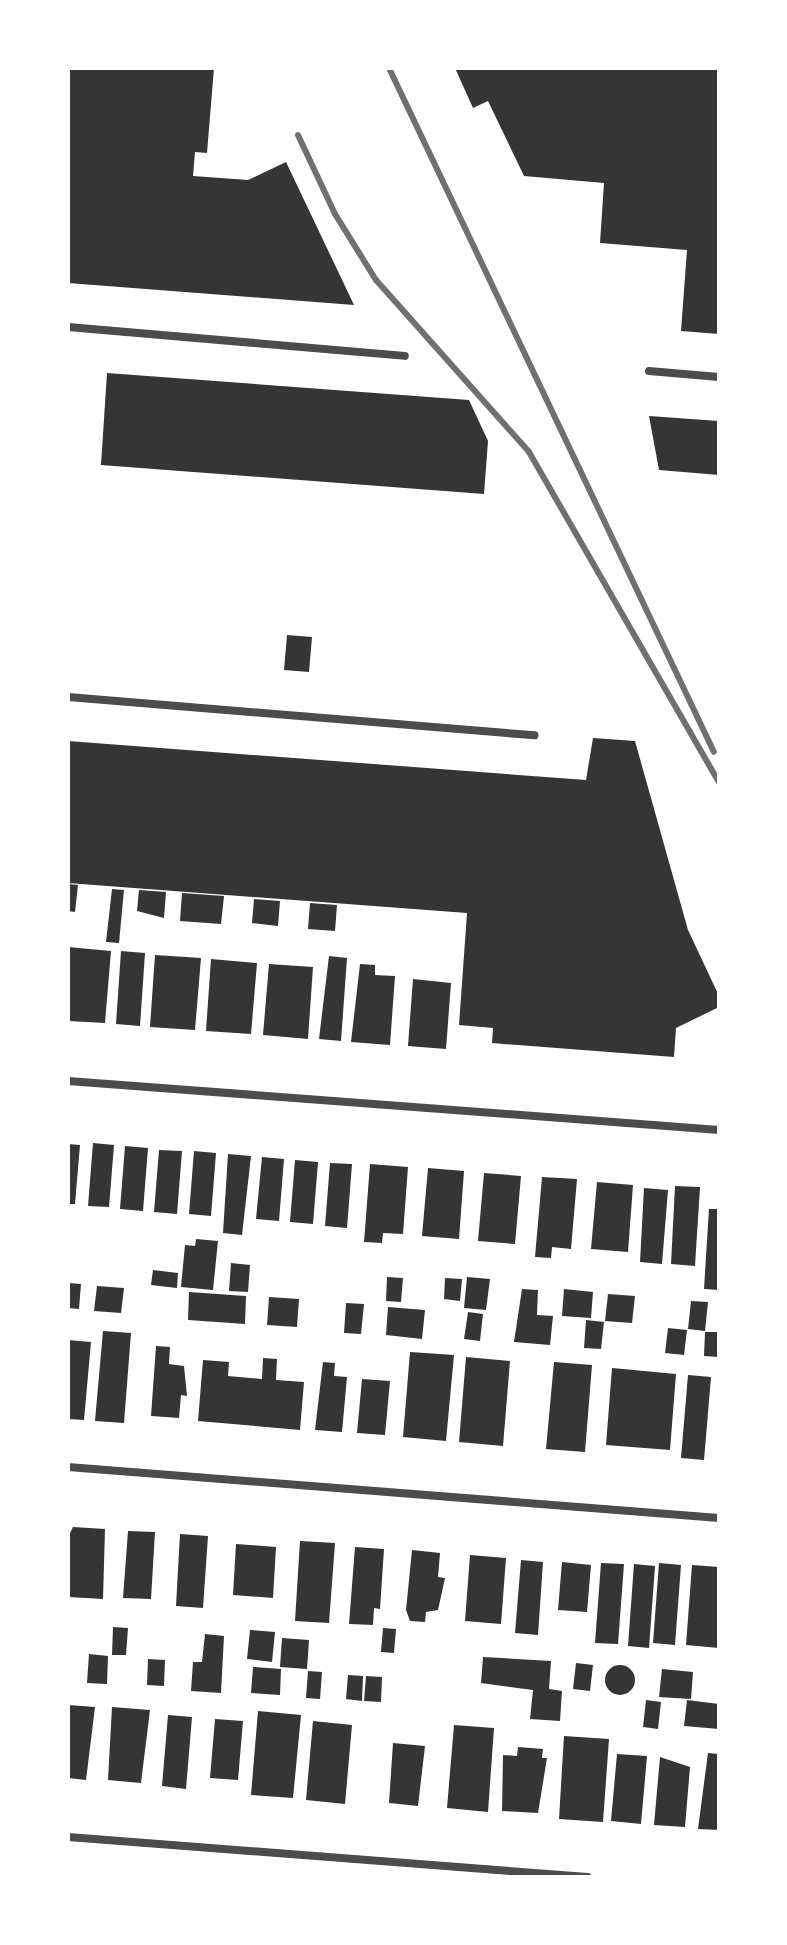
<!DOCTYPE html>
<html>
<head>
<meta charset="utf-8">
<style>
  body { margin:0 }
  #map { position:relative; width:787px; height:1945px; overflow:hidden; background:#fff; font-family:Commissioner,sans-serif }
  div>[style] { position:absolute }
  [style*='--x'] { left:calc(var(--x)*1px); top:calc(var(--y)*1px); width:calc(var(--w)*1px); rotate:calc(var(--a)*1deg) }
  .building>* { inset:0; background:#353535 }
  .round { border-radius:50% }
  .minor>* { height:8px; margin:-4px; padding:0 4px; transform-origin:4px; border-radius:4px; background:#4c4c4c }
  .rail>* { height:6px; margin:-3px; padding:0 3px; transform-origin:3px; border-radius:3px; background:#707070 }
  span { translate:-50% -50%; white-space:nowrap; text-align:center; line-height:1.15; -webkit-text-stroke:6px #fff; paint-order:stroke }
  .frame { position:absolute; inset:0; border:70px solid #fff; pointer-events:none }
</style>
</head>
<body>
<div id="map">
  <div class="building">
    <i style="clip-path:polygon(68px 68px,214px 68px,207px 153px,195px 152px,193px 176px,248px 180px,286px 162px,354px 305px,68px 283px)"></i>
    <i style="clip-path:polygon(455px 68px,719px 68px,719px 334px,681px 331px,687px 250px,600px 243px,604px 183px,524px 176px,488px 101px,473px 108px)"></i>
    <i style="clip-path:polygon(107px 373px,469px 400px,488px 441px,484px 494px,101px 465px)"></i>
    <i style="clip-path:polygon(649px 416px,719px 421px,719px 475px,659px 470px)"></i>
    <i style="clip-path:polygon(287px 635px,312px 637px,309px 672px,284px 670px)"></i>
    <i style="clip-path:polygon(593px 738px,635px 741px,688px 930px,719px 996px,719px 1007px,676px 1028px,674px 1057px,492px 1043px,493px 1028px,459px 1025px,467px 913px,68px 883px,68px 741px,586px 780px)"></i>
    <i style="clip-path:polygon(68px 884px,78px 885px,75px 912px,68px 911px)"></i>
    <i style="clip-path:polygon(112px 889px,124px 890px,119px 943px,106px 942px)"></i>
    <i style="clip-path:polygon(139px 890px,166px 892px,164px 918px,137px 911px)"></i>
    <i style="clip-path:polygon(182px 893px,224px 896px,221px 924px,180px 921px)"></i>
    <i style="clip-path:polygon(254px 899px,280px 901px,278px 926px,252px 923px)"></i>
    <i style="clip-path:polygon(310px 903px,337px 905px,335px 931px,308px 929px)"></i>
    <i style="clip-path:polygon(68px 947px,111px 951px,105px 1023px,68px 1021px)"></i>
    <i style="clip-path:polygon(121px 951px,145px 953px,140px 1026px,116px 1024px)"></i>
    <i style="clip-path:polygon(155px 955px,201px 958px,195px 1030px,150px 1027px)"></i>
    <i style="clip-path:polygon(329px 956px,347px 958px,341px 1041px,319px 1039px)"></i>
    <i style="clip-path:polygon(211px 959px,257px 963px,251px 1034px,206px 1031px)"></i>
    <i style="clip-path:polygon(269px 964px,313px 967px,308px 1039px,263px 1035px)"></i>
    <i style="clip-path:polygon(360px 964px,375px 965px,375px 975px,395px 976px,390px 1045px,351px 1042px)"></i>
    <i style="clip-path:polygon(413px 979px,451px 983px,446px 1049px,408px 1046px)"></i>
    <i style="clip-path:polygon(93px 1143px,114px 1145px,109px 1207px,88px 1206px)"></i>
    <i style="clip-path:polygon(68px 1144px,80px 1145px,75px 1204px,68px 1204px)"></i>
    <i style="clip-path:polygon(125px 1146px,148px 1148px,143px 1211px,120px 1209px)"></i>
    <i style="clip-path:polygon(159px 1150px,182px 1151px,177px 1214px,154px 1212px)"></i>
    <i style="clip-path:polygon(194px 1151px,216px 1153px,211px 1216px,189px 1214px)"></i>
    <i style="clip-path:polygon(228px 1154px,251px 1156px,242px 1235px,223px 1233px)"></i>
    <i style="clip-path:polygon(262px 1157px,284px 1159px,279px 1221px,256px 1219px)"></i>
    <i style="clip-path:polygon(295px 1160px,318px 1162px,313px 1224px,290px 1222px)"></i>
    <i style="clip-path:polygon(330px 1163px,352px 1164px,347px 1228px,325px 1226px)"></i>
    <i style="clip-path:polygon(370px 1164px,408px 1167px,403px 1234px,383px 1233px,382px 1243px,364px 1242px)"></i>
    <i style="clip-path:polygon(428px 1168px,464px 1171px,459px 1239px,422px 1236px)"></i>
    <i style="clip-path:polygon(484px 1173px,521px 1176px,515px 1244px,478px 1241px)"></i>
    <i style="clip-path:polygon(542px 1177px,577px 1179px,571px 1249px,552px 1247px,551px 1258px,535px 1257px)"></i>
    <i style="clip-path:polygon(597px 1182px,633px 1185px,628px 1252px,591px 1249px)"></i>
    <i style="clip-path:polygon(675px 1186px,700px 1187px,695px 1266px,671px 1264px)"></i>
    <i style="clip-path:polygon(644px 1188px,668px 1190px,662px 1264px,640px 1262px)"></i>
    <i style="clip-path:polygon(709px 1209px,719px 1209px,719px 1290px,704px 1289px)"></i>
    <i style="clip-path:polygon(196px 1239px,218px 1241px,213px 1290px,181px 1287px,185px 1245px,195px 1246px)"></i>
    <i style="clip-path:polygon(231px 1263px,250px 1265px,248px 1292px,229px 1291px)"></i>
    <i style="clip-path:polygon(153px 1270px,178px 1273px,177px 1288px,151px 1285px)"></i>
    <i style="clip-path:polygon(387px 1277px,403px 1278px,401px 1302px,386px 1301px)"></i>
    <i style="clip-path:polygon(467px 1277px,490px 1279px,486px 1310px,464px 1308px)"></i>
    <i style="clip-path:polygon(445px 1278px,462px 1279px,460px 1301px,444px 1299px)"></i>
    <i style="clip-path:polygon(68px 1283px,81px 1284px,79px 1309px,68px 1308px)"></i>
    <i style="clip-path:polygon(97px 1286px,124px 1288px,121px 1313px,94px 1311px)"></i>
    <i style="clip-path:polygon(522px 1289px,538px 1290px,537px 1315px,553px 1316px,550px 1345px,514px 1342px)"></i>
    <i style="clip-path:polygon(564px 1289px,593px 1292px,591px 1318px,562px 1316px)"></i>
    <i style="clip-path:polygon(189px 1292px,246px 1296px,245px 1324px,188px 1320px)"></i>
    <i style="clip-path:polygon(608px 1294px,635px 1296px,632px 1323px,605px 1321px)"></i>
    <i style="clip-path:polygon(269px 1297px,299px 1299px,297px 1327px,267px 1325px)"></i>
    <i style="clip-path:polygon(691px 1301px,708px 1302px,705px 1331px,688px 1329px)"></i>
    <i style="clip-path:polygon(346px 1303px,364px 1304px,361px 1334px,344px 1333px)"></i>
    <i style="clip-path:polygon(388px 1307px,425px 1310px,422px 1339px,386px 1335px)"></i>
    <i style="clip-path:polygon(468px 1312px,483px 1314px,480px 1341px,464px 1339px)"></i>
    <i style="clip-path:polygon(586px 1320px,604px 1322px,601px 1349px,584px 1348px)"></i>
    <i style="clip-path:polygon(668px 1328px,687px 1330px,684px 1355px,665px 1353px)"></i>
    <i style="clip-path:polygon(103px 1331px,131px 1333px,124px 1423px,95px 1421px)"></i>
    <i style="clip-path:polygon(705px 1332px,719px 1332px,719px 1357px,704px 1356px)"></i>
    <i style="clip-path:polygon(68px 1340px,91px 1342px,84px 1420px,68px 1419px)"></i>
    <i style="clip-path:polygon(156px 1346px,170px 1347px,169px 1364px,184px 1366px,187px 1396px,181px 1395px,179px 1418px,151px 1416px)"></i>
    <i style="clip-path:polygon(410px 1352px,454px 1355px,446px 1441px,403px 1437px)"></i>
    <i style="clip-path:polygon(466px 1357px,510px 1361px,503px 1446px,459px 1442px)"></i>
    <i style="clip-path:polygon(263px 1358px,277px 1359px,276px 1380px,304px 1382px,300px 1430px,198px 1421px,203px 1360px,229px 1362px,228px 1376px,262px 1379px)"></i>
    <i style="clip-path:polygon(323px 1362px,335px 1363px,334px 1376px,347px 1377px,342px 1432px,315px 1430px)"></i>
    <i style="clip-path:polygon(554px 1362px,592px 1365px,585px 1452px,546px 1449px)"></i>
    <i style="clip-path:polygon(612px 1368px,676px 1374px,670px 1450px,606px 1445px)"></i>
    <i style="clip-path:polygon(688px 1375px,711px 1377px,704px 1460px,681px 1458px)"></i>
    <i style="clip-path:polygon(362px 1379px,390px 1381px,385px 1435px,357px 1433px)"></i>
    <i style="clip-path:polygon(73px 1527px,105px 1529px,103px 1599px,68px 1597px,68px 1537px)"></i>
    <i style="clip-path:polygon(128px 1531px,155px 1532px,151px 1599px,123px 1598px)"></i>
    <i style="clip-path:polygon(180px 1534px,208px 1536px,203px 1608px,176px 1606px)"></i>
    <i style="clip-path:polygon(300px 1541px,335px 1543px,329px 1623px,295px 1621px)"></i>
    <i style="clip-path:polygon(236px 1544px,276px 1547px,273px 1598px,233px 1595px)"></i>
    <i style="clip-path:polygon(355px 1547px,384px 1549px,380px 1609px,374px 1608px,373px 1625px,349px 1624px)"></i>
    <i style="clip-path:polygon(412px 1550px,440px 1553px,438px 1577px,445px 1578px,438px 1610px,426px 1612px,425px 1622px,410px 1621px,406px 1610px)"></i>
    <i style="clip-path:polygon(470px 1555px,506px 1558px,501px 1624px,465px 1621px)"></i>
    <i style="clip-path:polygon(521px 1560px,543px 1562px,538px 1635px,515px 1633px)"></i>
    <i style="clip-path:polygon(562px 1562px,591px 1565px,587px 1612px,558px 1610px)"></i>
    <i style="clip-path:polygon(601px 1563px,624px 1564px,618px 1644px,595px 1643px)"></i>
    <i style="clip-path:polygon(659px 1563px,681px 1565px,675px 1645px,653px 1643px)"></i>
    <i style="clip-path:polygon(634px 1564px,655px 1566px,649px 1648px,628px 1646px)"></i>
    <i style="clip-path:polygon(692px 1565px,719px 1567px,719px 1648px,686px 1645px)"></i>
    <i style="clip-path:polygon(113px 1627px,128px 1628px,126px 1655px,112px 1655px)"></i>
    <i style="clip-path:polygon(383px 1628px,396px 1629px,394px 1653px,381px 1652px)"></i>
    <i style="clip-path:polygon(250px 1630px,275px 1632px,272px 1662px,247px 1659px)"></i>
    <i style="clip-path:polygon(205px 1634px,224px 1636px,221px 1693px,191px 1691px,193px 1662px,202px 1662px)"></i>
    <i style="clip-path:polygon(282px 1638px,309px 1640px,307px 1669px,280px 1667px)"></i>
    <i style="clip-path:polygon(89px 1654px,108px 1656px,107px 1684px,87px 1683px)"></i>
    <i style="clip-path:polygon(483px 1657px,551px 1661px,549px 1689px,562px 1691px,560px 1721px,530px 1719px,533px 1690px,481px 1683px)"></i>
    <i style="clip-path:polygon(148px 1659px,165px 1660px,164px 1686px,147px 1685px)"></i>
    <i style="clip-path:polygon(576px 1663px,593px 1665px,590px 1691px,573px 1689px)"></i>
    <i class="round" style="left:605px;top:1665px;width:30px;height:30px"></i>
    <i style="clip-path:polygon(253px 1667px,281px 1669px,280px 1695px,251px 1693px)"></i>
    <i style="clip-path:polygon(662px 1669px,693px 1672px,691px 1699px,659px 1697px)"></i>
    <i style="clip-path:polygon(308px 1671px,322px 1672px,320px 1699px,306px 1698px)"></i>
    <i style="clip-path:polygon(348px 1675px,363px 1676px,362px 1701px,346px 1699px)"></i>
    <i style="clip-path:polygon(366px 1676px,382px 1677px,381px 1702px,364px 1701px)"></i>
    <i style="clip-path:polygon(646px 1700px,661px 1702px,658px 1729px,643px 1727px)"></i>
    <i style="clip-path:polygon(687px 1700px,719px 1704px,719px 1729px,684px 1726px)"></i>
    <i style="clip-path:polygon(68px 1705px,95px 1707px,86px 1780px,68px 1778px)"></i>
    <i style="clip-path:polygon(112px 1707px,150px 1710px,141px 1783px,108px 1780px)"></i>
    <i style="clip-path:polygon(258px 1711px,301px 1715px,293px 1798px,251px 1795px)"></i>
    <i style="clip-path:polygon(168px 1715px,192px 1717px,186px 1789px,162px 1786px)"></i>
    <i style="clip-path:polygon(215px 1719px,243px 1721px,238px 1780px,210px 1778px)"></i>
    <i style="clip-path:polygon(313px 1721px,352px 1725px,345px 1804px,306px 1800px)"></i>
    <i style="clip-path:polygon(454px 1725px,494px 1728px,488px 1812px,447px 1808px)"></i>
    <i style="clip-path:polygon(564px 1736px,609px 1739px,603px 1822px,559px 1819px)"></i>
    <i style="clip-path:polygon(393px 1743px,425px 1746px,418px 1806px,389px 1803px)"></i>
    <i style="clip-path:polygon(518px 1747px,543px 1749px,542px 1758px,547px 1758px,538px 1813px,502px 1811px,503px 1755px,517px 1756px)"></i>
    <i style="clip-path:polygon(708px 1753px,719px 1754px,719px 1830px,698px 1829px)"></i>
    <i style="clip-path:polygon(617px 1754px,647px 1756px,641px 1824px,611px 1821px)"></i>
    <i style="clip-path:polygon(660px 1757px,690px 1767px,685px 1827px,654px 1825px)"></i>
  </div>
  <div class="minor">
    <i style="--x:68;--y:327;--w:338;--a:4.9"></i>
    <i style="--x:649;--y:371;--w:70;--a:4.9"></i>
    <i style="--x:68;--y:697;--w:468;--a:4.7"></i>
    <i style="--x:68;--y:1081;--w:653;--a:4.3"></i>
    <i style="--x:68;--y:1467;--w:653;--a:4.48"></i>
    <i style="--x:68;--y:1837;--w:521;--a:4.41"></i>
  </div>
  <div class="rail">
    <i style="--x:389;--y:68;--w:757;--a:64.59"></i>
    <i style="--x:298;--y:135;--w:87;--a:64.9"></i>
    <i style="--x:335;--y:214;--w:78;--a:58.2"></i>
    <i style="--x:376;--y:280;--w:230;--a:48.3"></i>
    <i style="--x:529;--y:452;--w:381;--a:60.1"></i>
  </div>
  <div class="frame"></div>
</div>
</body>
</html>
